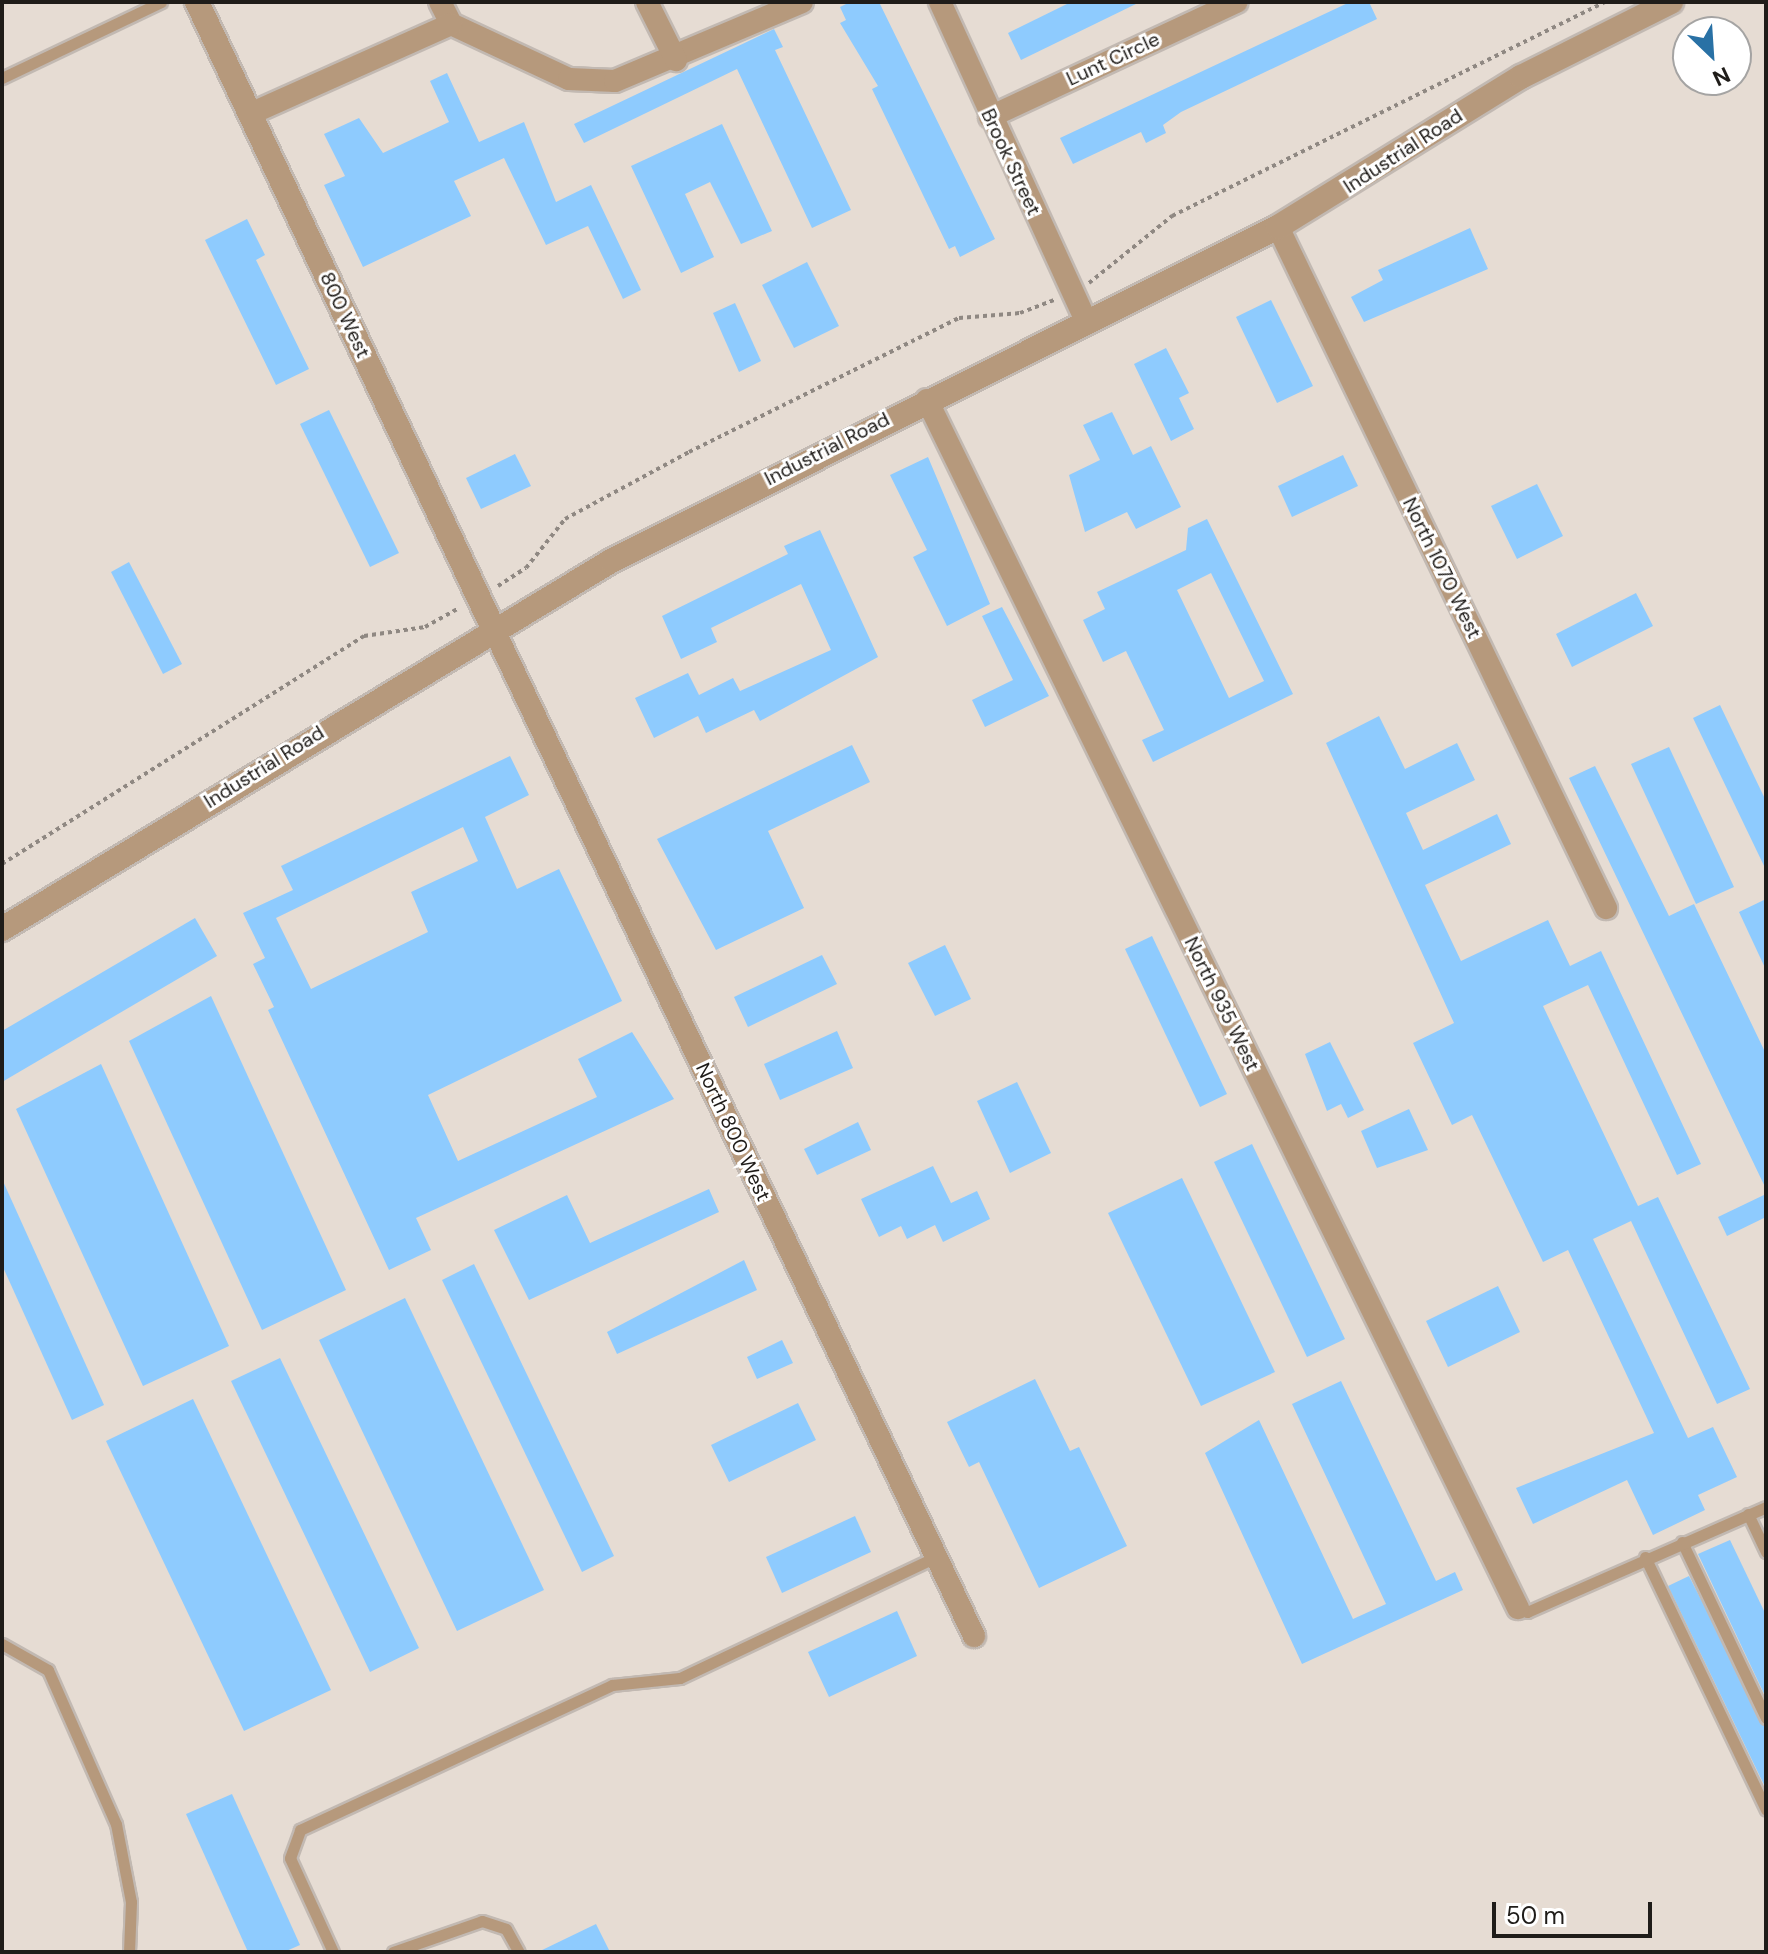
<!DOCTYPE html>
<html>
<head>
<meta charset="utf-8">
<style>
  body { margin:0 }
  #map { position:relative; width:1768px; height:1954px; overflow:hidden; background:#e6dcd3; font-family:"DM Sans",sans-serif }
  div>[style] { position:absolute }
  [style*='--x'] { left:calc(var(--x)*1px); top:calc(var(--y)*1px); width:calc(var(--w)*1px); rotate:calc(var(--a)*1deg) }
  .building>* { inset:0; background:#8ecbfe }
  .path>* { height:4px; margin-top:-2px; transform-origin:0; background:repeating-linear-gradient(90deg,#8f8882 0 4px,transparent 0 8px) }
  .roads { filter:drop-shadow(2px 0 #c2b9b2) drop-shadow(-2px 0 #c2b9b2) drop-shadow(0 2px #c2b9b2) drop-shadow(0 -2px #c2b9b2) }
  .service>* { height:11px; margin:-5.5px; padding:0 5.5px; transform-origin:5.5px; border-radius:5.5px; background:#b6997c }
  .minor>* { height:22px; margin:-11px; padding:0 11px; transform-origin:11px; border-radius:11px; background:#b6997c }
  .tertiary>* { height:24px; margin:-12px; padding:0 12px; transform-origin:12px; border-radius:12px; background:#b6997c }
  span { translate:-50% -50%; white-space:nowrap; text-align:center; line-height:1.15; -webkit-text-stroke:6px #fff; paint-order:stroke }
  .street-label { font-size:20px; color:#1f1c19 }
  .frame { position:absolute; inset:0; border:4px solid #1f1c19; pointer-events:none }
  .north { position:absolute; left:1672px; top:16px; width:80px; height:80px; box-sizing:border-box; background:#fff; border:2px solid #a5a4a3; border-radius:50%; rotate:155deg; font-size:22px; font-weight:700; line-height:32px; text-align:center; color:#1f1c19 }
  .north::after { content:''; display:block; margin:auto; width:28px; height:36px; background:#2971a5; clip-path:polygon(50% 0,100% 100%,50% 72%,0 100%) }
  .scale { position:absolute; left:1492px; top:1902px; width:160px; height:36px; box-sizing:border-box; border:4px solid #1f1c19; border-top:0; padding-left:10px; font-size:24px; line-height:28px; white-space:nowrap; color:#1f1c19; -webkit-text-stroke:6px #fff; paint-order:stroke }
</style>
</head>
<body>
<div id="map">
  <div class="building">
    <i style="clip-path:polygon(850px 2px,879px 2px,995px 239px,960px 257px,955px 246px,949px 249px,872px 89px,878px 86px,840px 23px,846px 20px,840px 7px)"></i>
    <i style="clip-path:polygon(1071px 2px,1140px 2px,1021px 60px,1008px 33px)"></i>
    <i style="clip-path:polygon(1350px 2px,1369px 2px,1377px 19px,1181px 112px,1163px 125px,1166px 133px,1146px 143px,1141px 132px,1073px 164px,1060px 138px)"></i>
    <i style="clip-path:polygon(774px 29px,783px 47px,775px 50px,851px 210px,812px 228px,737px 69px,584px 143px,574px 124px)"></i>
    <i style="clip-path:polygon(447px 73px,479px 142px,524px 122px,556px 202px,591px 185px,641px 290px,623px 299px,588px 226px,546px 245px,504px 158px,454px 181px,471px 216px,363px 267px,324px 185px,345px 176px,324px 134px,359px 118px,383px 153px,449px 122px,430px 81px)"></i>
    <i style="clip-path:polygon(722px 124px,772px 231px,741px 244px,710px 182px,685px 194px,714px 257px,681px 273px,631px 166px)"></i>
    <i style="clip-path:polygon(247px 219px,265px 255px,256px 260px,309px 369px,276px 385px,205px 240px)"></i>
    <i style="clip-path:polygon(1470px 228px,1488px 269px,1364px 322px,1351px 297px,1383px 280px,1378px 270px)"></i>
    <i style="clip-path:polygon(807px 262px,839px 326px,794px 348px,762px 285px)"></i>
    <i style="clip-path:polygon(1271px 300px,1313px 386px,1277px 403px,1236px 317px)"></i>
    <i style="clip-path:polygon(735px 303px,761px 361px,739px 372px,713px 313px)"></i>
    <i style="clip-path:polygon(1166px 348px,1189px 393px,1179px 398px,1194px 429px,1171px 441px,1134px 364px)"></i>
    <i style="clip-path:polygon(329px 410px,399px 553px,370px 567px,300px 424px)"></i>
    <i style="clip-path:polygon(1112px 412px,1133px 455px,1151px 446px,1181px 507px,1136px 529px,1127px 512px,1085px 532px,1069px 475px,1100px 460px,1083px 425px)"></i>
    <i style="clip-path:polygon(515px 454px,531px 486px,481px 509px,466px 478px)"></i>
    <i style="clip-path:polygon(1343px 455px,1358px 486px,1292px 517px,1278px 486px)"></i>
    <i style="clip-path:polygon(928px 457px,990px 604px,947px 626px,913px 557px,927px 550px,890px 475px)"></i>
    <i style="clip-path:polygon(1537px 484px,1563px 536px,1517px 559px,1491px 506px)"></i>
    <i style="clip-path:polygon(evenodd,1207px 519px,1293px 694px,1153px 762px,1142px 740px,1164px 730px,1126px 651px,1103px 662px,1083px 620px,1105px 609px,1097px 592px,1186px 550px,1188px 528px,1207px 519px,1211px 573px,1264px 681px,1229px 698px,1177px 590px,1211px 573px)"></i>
    <i style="clip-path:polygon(820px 530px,878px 657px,760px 721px,754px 710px,706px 733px,698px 716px,654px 738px,635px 698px,688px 673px,699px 695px,733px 678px,740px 691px,831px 650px,801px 584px,711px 628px,717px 642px,681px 659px,662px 616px,788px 554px,784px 546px)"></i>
    <i style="clip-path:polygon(129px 562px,182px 664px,163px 674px,111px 572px)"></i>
    <i style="clip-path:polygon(1636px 593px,1653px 626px,1572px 667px,1556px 634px)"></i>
    <i style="clip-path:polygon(1002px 607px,1049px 696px,985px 727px,972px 700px,1013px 680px,982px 616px)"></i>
    <i style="clip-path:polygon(1720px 705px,1766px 801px,1766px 870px,1693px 718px)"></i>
    <i style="clip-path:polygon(1379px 716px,1405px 769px,1457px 743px,1475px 780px,1406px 813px,1423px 850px,1497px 814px,1511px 844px,1425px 885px,1461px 961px,1548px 920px,1570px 966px,1601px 951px,1701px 1164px,1677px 1175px,1588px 985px,1543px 1006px,1638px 1206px,1658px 1197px,1750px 1389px,1717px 1404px,1631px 1221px,1593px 1239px,1688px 1438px,1713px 1427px,1737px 1477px,1698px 1495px,1705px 1510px,1653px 1535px,1627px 1480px,1533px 1524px,1516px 1488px,1654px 1433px,1568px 1250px,1543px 1262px,1472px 1115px,1452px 1125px,1413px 1043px,1454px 1023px,1326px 743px)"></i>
    <i style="clip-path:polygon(852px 745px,870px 782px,768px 831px,804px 908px,716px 950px,657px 839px)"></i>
    <i style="clip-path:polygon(1669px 747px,1734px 887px,1696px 904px,1631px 764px)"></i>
    <i style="clip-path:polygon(evenodd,510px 756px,529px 795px,485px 817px,517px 889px,559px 869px,622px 1001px,428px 1095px,458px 1161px,597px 1097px,578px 1059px,632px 1032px,674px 1099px,416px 1218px,431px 1250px,389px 1270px,268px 1010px,274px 1007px,253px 964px,265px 958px,243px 913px,293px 890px,281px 866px,510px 756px,463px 827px,478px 861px,411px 892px,428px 932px,311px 989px,276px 918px,463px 827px)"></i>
    <i style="clip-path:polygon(1595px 766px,1669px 916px,1694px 904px,1766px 1054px,1766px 1189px,1569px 778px)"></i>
    <i style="clip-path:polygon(1766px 899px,1766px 970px,1739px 912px)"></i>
    <i style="clip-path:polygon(195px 918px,217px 956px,2px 1082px,2px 1031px)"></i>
    <i style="clip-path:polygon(1152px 936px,1227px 1094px,1200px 1107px,1125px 949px)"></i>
    <i style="clip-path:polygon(945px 945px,971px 999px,935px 1016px,908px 963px)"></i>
    <i style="clip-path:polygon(822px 955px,837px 984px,748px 1027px,734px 997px)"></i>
    <i style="clip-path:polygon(211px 996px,346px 1290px,262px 1330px,129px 1041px)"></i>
    <i style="clip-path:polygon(837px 1031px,853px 1068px,780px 1100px,764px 1064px)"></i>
    <i style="clip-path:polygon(1330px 1042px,1364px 1110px,1348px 1118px,1341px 1104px,1327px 1111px,1305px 1054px)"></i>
    <i style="clip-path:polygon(101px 1064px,229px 1346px,143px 1386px,16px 1109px)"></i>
    <i style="clip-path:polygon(1017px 1082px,1051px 1153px,1010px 1173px,977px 1101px)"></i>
    <i style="clip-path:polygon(1409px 1109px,1428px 1150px,1377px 1168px,1361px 1131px)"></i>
    <i style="clip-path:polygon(858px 1122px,871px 1150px,817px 1175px,804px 1149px)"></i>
    <i style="clip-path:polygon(1252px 1144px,1345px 1339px,1307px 1357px,1214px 1162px)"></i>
    <i style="clip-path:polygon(933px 1166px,951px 1203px,977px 1191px,990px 1219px,943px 1242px,935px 1225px,907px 1239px,901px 1226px,879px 1237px,861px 1199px)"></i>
    <i style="clip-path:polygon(1182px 1178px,1275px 1372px,1201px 1406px,1108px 1213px)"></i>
    <i style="clip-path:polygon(2px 1179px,104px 1405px,72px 1420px,2px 1265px)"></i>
    <i style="clip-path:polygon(709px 1189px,719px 1212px,529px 1300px,494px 1230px,567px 1195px,590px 1243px)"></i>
    <i style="clip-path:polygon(1766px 1194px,1766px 1217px,1727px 1236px,1718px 1217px)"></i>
    <i style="clip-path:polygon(744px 1260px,757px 1290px,617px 1354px,607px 1332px)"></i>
    <i style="clip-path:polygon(474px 1264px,614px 1556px,582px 1572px,442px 1280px)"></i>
    <i style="clip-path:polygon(1498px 1286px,1520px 1332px,1448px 1367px,1426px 1321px)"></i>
    <i style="clip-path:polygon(405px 1298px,544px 1590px,457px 1631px,319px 1340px)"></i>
    <i style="clip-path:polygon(782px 1340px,793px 1363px,757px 1379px,747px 1357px)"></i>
    <i style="clip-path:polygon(280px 1358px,419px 1648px,370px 1672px,231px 1381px)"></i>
    <i style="clip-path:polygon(1035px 1379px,1070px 1451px,1079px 1447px,1127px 1546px,1039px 1588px,979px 1462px,969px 1467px,947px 1422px)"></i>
    <i style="clip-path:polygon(1341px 1381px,1436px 1581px,1455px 1572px,1463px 1590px,1302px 1664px,1205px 1453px,1259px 1420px,1353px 1619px,1386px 1604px,1292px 1404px)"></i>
    <i style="clip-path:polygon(193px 1399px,331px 1690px,244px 1731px,106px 1441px)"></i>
    <i style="clip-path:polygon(798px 1403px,816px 1440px,729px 1482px,711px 1445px)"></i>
    <i style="clip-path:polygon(855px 1516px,871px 1552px,782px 1593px,766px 1557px)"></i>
    <i style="clip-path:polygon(1730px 1540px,1766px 1615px,1766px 1698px,1698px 1554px)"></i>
    <i style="clip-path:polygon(1689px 1576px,1766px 1726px,1766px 1789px,1668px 1586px)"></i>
    <i style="clip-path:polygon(897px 1611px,917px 1656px,829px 1697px,808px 1652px)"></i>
    <i style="clip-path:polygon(232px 1794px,300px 1945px,284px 1952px,248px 1952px,186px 1814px)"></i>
    <i style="clip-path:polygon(596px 1924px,610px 1952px,538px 1952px)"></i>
  </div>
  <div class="path">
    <i style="--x:1089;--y:283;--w:107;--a:-38.9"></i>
    <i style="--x:1172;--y:216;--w:483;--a:-26.3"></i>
    <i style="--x:498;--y:586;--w:33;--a:-33"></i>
    <i style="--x:526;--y:568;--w:63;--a:-51.5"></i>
    <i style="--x:565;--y:519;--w:141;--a:-28.4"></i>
    <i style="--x:689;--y:452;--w:301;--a:-26.4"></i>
    <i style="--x:959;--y:318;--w:61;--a:-4.7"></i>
    <i style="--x:1020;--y:313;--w:39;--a:-21"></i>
    <i style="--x:2;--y:864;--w:428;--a:-32.2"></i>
    <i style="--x:364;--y:636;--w:62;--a:-8.4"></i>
    <i style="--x:425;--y:627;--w:39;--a:-29"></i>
  </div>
  <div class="roads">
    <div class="service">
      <i style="--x:2;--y:78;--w:176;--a:-25.5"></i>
      <i style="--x:1748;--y:1514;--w:42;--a:64.7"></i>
      <i style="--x:1682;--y:1542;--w:195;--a:64.5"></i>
      <i style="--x:1645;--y:1557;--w:280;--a:64.4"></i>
      <i style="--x:1518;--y:1608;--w:10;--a:24"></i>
      <i style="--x:1527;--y:1612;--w:261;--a:-23.7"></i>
      <i style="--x:2;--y:1644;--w:53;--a:29.5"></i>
      <i style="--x:48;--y:1670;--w:168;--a:66.2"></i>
      <i style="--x:116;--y:1824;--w:79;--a:79.1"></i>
      <i style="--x:131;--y:1902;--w:50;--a:92.3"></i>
      <i style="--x:333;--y:1952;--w:103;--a:-114.6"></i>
      <i style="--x:290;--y:1858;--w:30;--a:-70"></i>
      <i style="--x:300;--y:1830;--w:344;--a:-24.9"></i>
      <i style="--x:612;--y:1685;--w:68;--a:-5.9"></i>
      <i style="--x:680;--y:1678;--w:283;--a:-25.3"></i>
      <i style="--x:393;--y:1952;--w:94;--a:-19.2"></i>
      <i style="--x:482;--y:1921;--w:25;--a:18"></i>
      <i style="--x:506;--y:1929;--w:26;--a:61"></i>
    </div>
    <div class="minor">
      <i style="--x:440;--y:2;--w:25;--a:63"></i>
      <i style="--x:451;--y:24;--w:130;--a:25"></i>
      <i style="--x:569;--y:79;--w:46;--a:2.5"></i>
      <i style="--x:615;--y:81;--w:203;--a:-22.9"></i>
      <i style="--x:647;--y:2;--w:65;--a:63.4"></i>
      <i style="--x:940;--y:2;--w:351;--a:65.4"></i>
      <i style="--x:250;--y:114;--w:220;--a:-24.1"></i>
      <i style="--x:990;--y:117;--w:272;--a:-25"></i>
      <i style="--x:1278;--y:227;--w:756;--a:64.28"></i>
      <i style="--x:927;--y:400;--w:1345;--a:63.93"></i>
      <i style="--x:493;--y:628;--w:1117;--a:64.49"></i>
    </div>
    <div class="tertiary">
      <i style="--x:197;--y:2;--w:692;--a:64.69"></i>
      <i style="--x:2;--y:929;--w:712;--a:-31.14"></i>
      <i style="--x:611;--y:561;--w:746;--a:-26.6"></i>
      <i style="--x:1278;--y:227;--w:286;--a:-31.7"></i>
      <i style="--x:1521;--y:77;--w:168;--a:-26.6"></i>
    </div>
  </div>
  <div class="street-label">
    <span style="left:1113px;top:59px;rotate:-25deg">Lunt Circle</span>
    <span style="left:1403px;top:151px;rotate:-33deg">Industrial Road</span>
    <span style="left:1011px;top:162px;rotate:65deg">Brook Street</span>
    <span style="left:345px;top:315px;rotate:65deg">800 West</span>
    <span style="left:827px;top:449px;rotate:-27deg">Industrial Road</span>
    <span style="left:1442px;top:568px;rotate:64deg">North 1070 West</span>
    <span style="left:264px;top:767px;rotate:-32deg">Industrial Road</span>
    <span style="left:1222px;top:1004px;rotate:64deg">North 935 West</span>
    <span style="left:733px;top:1132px;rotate:65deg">North 800 West</span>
  </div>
  <div class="frame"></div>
  <div class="north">N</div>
  <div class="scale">50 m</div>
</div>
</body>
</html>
